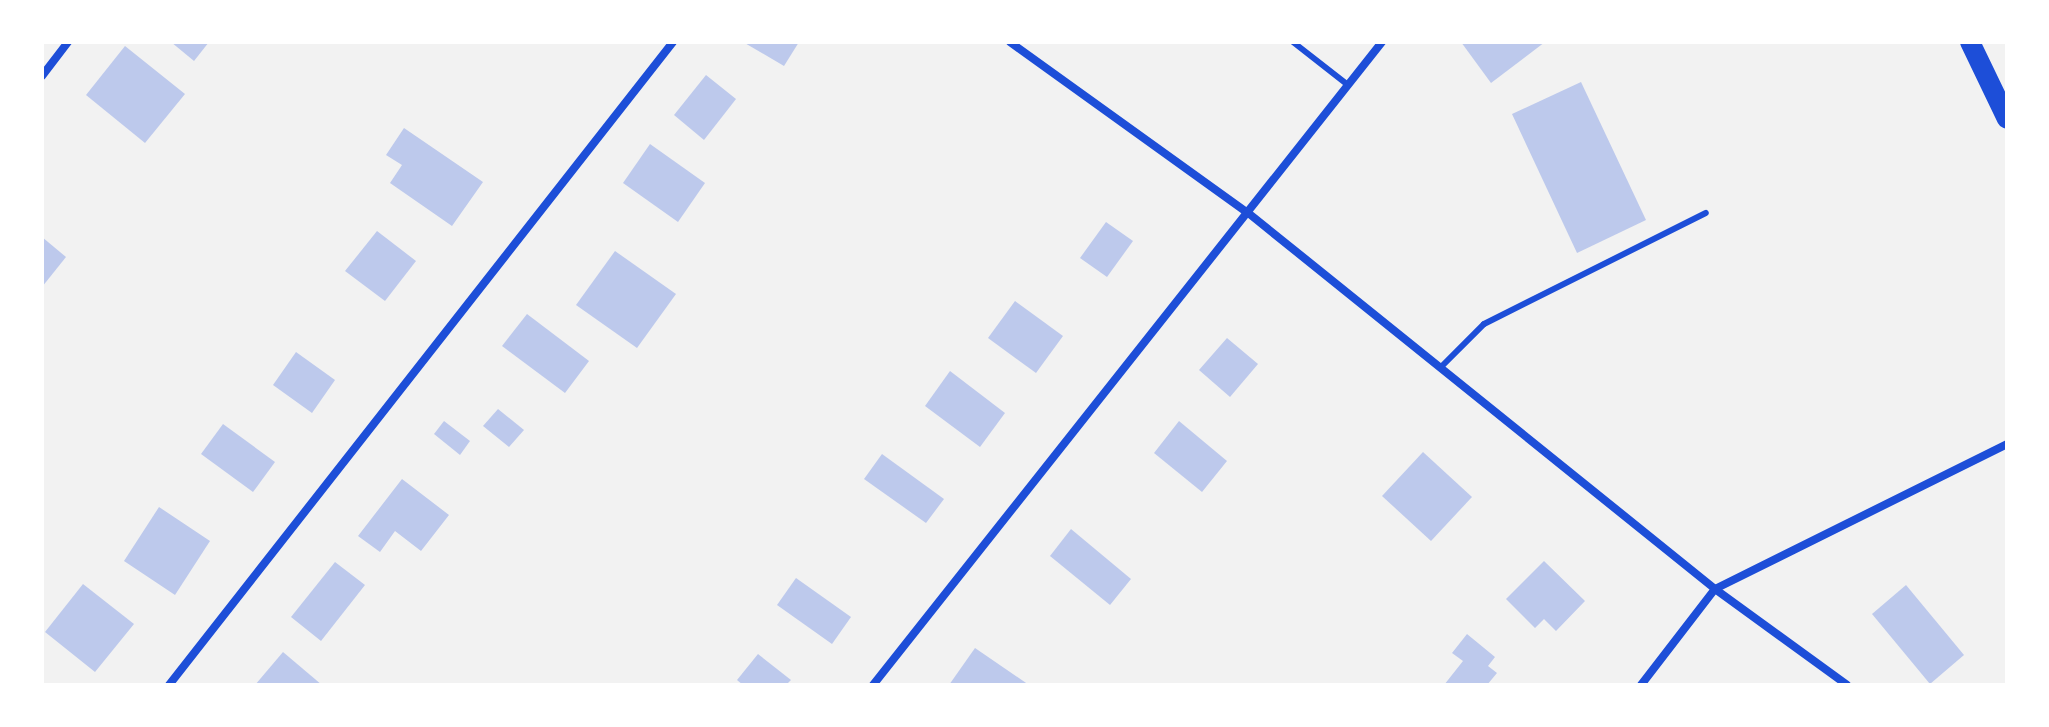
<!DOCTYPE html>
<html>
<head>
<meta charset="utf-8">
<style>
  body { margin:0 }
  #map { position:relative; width:2049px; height:727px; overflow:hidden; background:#f2f2f2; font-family:"IBM Plex Sans",sans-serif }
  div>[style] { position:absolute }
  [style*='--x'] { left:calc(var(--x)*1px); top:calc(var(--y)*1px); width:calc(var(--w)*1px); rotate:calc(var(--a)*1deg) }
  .building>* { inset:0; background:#bdc9ec }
  .service>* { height:6px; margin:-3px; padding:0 3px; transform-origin:3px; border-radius:3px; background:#1d4ed8 }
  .minor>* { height:8px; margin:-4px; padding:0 4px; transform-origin:4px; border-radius:4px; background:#1d4ed8 }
  .primary>* { height:20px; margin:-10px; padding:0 10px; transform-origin:10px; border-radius:10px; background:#1d4ed8 }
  span { translate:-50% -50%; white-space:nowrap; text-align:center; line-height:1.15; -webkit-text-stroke:6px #fff; paint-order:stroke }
  .frame { position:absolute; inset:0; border:44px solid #fff; pointer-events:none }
</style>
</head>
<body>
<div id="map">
  <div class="building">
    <i style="clip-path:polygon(171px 42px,209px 42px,194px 61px)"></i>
    <i style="clip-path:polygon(743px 42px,799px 42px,784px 66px)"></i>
    <i style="clip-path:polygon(1461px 42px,1545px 42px,1491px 83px)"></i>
    <i style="clip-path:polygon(125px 46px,185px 94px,145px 143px,86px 95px)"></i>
    <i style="clip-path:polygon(706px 75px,736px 99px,704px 140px,674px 115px)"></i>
    <i style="clip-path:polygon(1581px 82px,1646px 220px,1577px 253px,1512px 114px)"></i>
    <i style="clip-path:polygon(404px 128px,483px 182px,452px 226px,390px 183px,402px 165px,386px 155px)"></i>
    <i style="clip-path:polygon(650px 144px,705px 183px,678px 222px,623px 183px)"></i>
    <i style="clip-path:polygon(1106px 222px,1133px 241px,1107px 277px,1080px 258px)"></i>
    <i style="clip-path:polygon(377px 231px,416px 261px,385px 301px,345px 271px)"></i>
    <i style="clip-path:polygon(42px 237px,66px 257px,42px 287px)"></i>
    <i style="clip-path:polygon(615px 251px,676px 294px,637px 348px,576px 305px)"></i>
    <i style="clip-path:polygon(1015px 301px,1063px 336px,1036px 373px,988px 338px)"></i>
    <i style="clip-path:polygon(527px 314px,589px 361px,565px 393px,502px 346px)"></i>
    <i style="clip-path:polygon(1227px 338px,1258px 364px,1230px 397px,1199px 370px)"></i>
    <i style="clip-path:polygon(296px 352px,335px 380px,312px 413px,273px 385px)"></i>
    <i style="clip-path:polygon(950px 371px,1005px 413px,980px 447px,925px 406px)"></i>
    <i style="clip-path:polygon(498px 409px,524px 430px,509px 447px,483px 426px)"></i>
    <i style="clip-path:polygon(444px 421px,470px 441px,460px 455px,434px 434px)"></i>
    <i style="clip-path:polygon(1179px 421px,1227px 461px,1202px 492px,1154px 453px)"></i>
    <i style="clip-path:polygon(223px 424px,275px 462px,253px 492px,201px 454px)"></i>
    <i style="clip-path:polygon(1423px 452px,1472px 497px,1431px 541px,1382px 496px)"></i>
    <i style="clip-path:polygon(882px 454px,944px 499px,926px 523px,864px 479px)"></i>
    <i style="clip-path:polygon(402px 479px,449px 515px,421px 551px,395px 531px,380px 552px,358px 536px)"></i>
    <i style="clip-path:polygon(159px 507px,210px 541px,175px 595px,124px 561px)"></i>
    <i style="clip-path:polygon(1071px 529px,1131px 579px,1110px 605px,1050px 556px)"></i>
    <i style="clip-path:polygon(1544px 561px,1585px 601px,1556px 631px,1544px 619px,1535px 628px,1506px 599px)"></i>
    <i style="clip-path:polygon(335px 562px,365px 585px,321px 641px,291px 617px)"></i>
    <i style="clip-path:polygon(796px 578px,851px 617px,832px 644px,777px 605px)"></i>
    <i style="clip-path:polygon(83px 584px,134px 624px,95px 672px,45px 632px)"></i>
    <i style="clip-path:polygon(1906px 585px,1964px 655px,1930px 684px,1872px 614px)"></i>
    <i style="clip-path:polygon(1467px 634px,1495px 657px,1488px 666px,1497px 673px,1487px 685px,1444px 685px,1463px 661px,1452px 653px)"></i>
    <i style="clip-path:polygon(975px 648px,1029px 685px,949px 685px)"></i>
    <i style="clip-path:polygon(283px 652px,322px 685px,255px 685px)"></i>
    <i style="clip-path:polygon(758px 654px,791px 680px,786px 685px,743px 685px,737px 680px)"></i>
  </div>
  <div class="service">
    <i style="--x:1293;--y:42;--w:70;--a:38"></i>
    <i style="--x:1440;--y:368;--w:62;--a:-45"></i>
    <i style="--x:1484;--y:324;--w:248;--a:-26.6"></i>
  </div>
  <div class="minor">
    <i style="--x:1010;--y:42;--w:292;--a:35.7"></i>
    <i style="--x:1247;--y:212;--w:601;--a:38.85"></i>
    <i style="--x:1715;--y:589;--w:163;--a:36"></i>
    <i style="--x:42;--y:76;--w:43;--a:-52.6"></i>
    <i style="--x:169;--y:685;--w:817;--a:-51.91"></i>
    <i style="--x:873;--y:685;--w:820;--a:-51.63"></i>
    <i style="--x:1641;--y:685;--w:121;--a:-52.4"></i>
    <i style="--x:1715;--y:589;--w:326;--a:-26.4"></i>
  </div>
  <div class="primary">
    <i style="--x:1970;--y:42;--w:85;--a:64.3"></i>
  </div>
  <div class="frame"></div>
</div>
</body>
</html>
